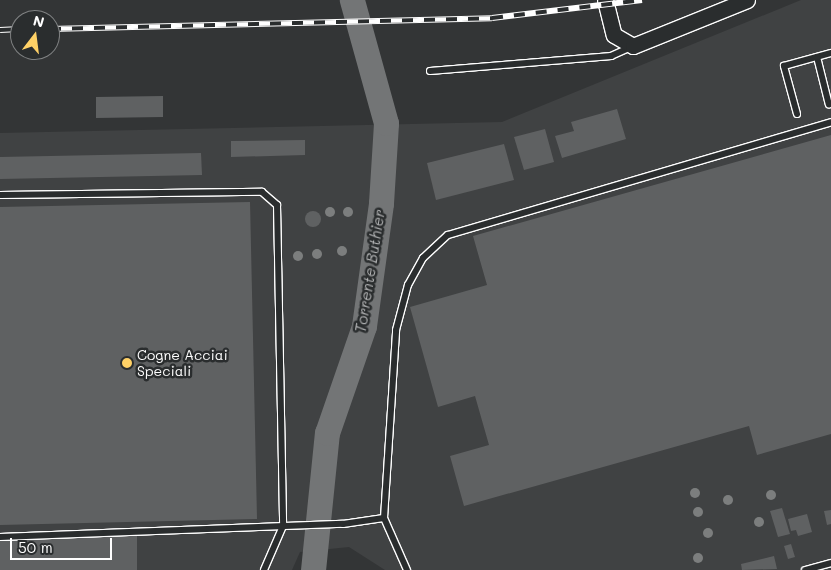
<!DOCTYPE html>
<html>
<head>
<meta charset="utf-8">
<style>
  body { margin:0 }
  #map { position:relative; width:831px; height:570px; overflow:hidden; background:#333536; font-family:Mali,sans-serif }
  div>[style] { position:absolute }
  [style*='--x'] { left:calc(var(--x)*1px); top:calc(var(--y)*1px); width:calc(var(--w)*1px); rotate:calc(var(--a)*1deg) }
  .built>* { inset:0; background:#404243 }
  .river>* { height:25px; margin:-12.5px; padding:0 12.5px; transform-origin:12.5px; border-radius:12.5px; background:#737576 }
  .building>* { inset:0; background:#5f6162 }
  .round { border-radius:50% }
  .roads { filter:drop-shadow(1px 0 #fff) drop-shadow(-1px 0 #fff) drop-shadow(0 1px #fff) drop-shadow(0 -1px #fff) }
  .service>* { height:6px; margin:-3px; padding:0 3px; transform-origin:3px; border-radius:3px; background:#2a2d2e }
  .tertiary>* { height:15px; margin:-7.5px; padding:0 7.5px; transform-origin:7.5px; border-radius:7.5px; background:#2a2d2e }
  .rail>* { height:5.5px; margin-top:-2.75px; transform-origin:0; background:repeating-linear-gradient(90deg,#2a2d2e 0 11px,#fff 0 22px); box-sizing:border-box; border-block:1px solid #fff }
  .trees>* { width:10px; height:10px; margin:-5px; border-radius:50%; background:#7c7e7e }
  .dots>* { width:14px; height:14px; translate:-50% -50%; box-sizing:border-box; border:2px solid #2a2d2e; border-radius:50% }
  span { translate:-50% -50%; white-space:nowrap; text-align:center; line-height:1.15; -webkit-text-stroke:5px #2a2d2e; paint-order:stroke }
  .poi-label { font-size:14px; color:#fff }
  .left { translate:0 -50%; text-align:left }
  .water-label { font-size:15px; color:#b2b3b4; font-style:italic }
  .north { position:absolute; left:10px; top:10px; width:50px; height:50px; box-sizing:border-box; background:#2a2d2e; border:1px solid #7f8182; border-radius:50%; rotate:15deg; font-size:14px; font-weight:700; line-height:20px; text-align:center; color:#fff }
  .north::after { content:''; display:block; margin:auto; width:18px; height:22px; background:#ffd166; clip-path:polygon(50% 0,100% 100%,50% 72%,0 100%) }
  .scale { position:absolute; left:10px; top:538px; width:102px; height:22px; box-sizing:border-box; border:2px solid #fff; border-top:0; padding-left:6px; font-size:15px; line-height:18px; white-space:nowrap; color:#fff; -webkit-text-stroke:4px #2a2d2e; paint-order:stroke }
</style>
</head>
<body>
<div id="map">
  <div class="built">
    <i style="clip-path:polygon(801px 0,831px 0,831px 570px,385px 570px,349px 547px,300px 552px,292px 570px,0 570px,0 133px,502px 122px)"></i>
  </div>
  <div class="river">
    <i style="--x:313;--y:570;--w:138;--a:-84.2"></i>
    <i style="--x:327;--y:433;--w:113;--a:-70.9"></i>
    <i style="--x:364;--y:326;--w:124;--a:-82.1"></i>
    <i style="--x:381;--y:203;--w:80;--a:-86.4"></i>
    <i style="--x:386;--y:123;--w:128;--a:-105.5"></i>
  </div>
  <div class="building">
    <i style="clip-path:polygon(163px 96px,163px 117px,96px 118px,96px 97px)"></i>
    <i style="clip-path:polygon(617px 109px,626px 139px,562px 158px,555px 136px,574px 131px,571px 122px)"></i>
    <i style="clip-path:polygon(545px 129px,554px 162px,524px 170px,514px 137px)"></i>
    <i style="clip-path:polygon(831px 135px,831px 434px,757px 455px,749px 426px,464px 506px,450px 456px,489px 445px,475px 396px,438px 407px,410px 307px,487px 285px,473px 236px)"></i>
    <i style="clip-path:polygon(305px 140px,305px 155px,231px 157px,231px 141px)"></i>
    <i style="clip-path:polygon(504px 144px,514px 180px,436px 200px,427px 163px)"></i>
    <i style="clip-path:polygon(201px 153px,202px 175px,0 179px,0 157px)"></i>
    <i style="clip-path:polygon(250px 202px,257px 519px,0 525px,0 207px)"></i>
    <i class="round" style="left:305px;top:211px;width:16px;height:16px"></i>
    <i style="clip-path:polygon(782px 508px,790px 534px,778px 537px,770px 511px)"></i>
    <i style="clip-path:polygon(831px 510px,831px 524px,827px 525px,824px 511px)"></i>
    <i style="clip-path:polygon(807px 514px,812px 532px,798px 536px,796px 530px,791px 531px,788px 519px)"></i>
    <i style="clip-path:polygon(137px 535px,137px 570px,0 570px,0 539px)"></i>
    <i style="clip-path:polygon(791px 544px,795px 557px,788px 559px,784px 546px)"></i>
    <i style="clip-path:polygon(774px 556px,777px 569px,742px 570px,741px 564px)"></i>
  </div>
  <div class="roads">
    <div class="service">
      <i style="--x:817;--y:57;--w:49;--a:76"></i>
      <i style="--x:430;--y:71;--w:182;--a:-4.7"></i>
      <i style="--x:611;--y:56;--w:22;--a:-24"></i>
      <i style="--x:797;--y:114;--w:50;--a:-105.2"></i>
      <i style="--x:784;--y:66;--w:49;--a:-15.5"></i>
      <i style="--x:0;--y:195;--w:262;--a:-0.7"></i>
      <i style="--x:262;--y:192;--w:20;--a:41"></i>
      <i style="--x:277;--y:205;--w:321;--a:88.9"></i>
      <i style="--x:283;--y:526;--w:48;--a:113.4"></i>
      <i style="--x:384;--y:518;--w:57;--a:66.1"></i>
      <i style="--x:0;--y:537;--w:343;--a:-2.2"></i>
      <i style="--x:343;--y:524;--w:41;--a:-8.3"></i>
      <i style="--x:384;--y:518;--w:188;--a:-86.3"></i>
      <i style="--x:396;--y:330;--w:47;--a:-75.1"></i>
      <i style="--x:408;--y:285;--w:31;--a:-61"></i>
      <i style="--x:423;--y:258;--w:34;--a:-43"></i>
      <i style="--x:448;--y:235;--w:399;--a:-16.4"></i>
      <i style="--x:805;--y:570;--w:27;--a:-15"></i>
    </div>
    <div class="tertiary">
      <i style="--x:605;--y:0;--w:36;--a:76"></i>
      <i style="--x:614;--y:35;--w:22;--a:30"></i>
      <i style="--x:633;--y:46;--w:123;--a:-22"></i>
    </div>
  </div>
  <div class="rail">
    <i style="--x:50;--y:29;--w:442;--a:-1.4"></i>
    <i style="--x:492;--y:18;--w:151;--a:-6.8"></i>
    <i style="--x:0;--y:30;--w:20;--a:-3"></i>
  </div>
  <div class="trees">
    <i style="left:330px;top:212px"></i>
    <i style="left:348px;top:212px"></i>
    <i style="left:342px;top:251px"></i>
    <i style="left:317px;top:254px"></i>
    <i style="left:298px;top:256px"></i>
    <i style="left:695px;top:493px"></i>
    <i style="left:771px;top:495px"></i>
    <i style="left:728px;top:500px"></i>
    <i style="left:698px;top:512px"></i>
    <i style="left:759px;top:522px"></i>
    <i style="left:708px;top:533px"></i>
    <i style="left:698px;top:558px"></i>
  </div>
  <div class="dots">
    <i style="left:127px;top:363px;background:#ffd166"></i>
  </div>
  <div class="poi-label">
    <span class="left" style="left:137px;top:363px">Cogne Acciai<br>Speciali</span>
  </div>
  <div class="water-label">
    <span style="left:370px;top:271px;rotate:-81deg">Torrente Buthier</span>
  </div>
  <div class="north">N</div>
  <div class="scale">50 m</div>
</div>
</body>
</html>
